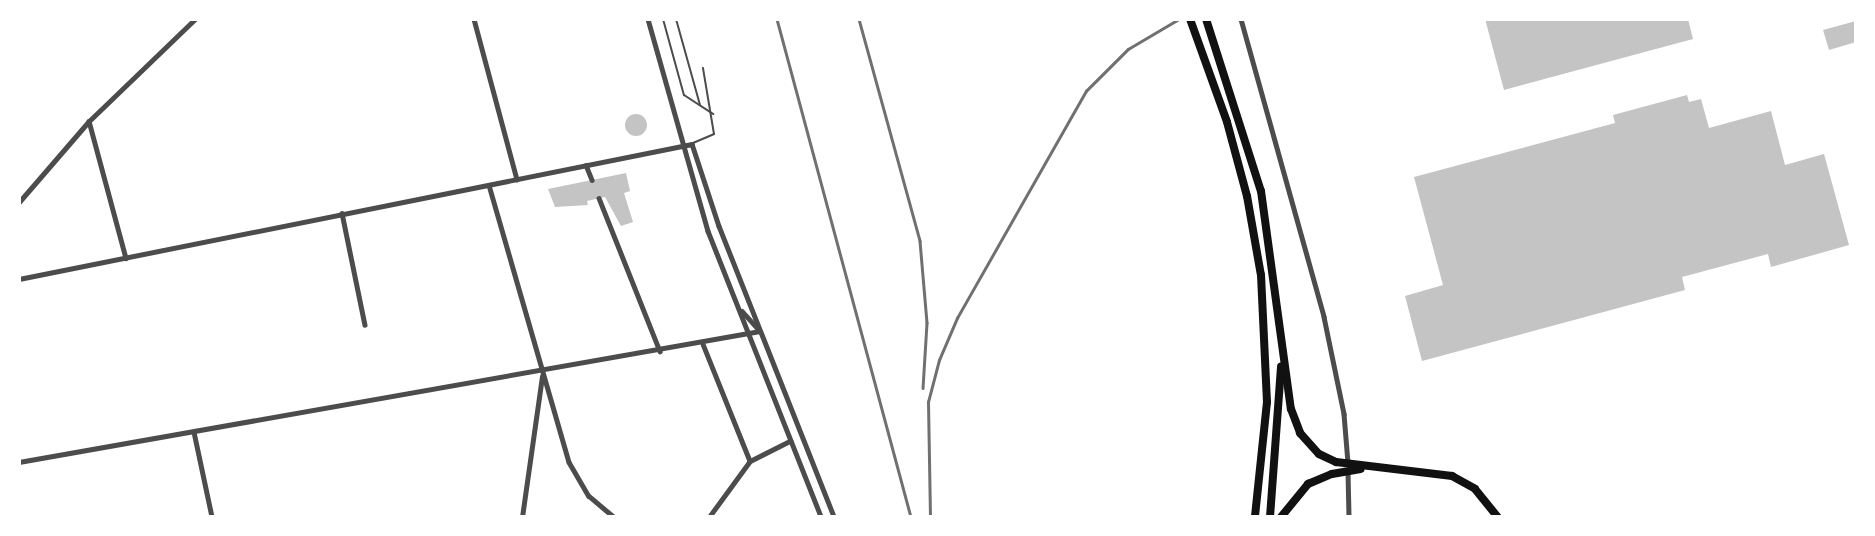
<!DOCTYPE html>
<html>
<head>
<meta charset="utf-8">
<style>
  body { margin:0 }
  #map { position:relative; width:1875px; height:536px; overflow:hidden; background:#fff; font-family:"Space Grotesk",sans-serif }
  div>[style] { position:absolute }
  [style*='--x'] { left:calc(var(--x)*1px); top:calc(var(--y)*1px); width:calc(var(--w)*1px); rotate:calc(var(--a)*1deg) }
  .building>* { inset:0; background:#c4c4c4 }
  .round { border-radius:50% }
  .service>* { height:2px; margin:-1px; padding:0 1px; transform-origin:1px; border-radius:1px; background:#4c4c4c }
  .minor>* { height:4.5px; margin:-2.25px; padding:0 2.25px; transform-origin:2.25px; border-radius:2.25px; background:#4c4c4c }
  .tertiary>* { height:5px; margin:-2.5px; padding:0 2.5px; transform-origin:2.5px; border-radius:2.5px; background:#4c4c4c }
  .motorway>* { height:8px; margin:-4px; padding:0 4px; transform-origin:4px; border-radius:4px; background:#111 }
  .rail>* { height:2.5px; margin:-1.25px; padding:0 1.25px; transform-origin:1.25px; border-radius:1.25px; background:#707070 }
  span { translate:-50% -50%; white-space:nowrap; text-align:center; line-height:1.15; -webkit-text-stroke:5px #fff; paint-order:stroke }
  .frame { position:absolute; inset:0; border:21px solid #fff; pointer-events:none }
</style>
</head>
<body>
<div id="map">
  <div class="building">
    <i style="clip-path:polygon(1485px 19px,1688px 19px,1693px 39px,1504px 90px)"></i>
    <i style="clip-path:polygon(1856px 21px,1856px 42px,1829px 50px,1823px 30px)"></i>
    <i style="clip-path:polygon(1687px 95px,1689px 102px,1701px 99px,1709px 128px,1771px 111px,1785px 165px,1824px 154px,1849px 245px,1771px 267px,1768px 254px,1682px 277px,1685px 290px,1422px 361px,1405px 296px,1443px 285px,1414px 177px,1615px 123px,1613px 115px)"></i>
    <i class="round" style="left:625px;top:114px;width:22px;height:22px"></i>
    <i style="clip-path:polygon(626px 173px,630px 191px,624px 193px,633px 222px,621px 226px,605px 197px,587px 201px,588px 205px,555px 207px,548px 189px)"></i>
  </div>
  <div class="service">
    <i style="--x:663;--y:19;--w:79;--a:74.6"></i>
    <i style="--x:684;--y:95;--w:35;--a:33"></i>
    <i style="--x:676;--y:19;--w:89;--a:74.4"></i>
    <i style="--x:693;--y:143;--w:23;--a:-23"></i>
    <i style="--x:714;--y:134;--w:67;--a:-99.5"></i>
  </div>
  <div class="minor">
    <i style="--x:474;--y:19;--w:166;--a:75"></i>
    <i style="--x:648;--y:19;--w:220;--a:74.2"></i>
    <i style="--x:708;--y:231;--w:308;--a:68.4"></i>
    <i style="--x:1241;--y:19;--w:309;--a:74.4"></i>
    <i style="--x:1324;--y:317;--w:99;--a:78.3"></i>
    <i style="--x:1344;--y:414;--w:49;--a:85.3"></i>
    <i style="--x:89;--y:121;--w:142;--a:74.9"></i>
    <i style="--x:586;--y:165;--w:16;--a:68"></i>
    <i style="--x:489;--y:185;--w:288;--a:73.9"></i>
    <i style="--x:569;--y:462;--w:39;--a:60"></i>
    <i style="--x:589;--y:496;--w:33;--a:40"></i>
    <i style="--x:599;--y:198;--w:165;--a:68.3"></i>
    <i style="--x:342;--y:213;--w:114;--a:78.4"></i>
    <i style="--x:19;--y:279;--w:686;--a:-11.34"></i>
    <i style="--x:692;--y:144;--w:86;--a:71.8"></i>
    <i style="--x:719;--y:226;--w:313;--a:68.4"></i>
    <i style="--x:742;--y:311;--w:25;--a:48"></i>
    <i style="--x:703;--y:344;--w:126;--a:68.1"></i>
    <i style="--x:194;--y:432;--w:87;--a:78"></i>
    <i style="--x:19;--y:462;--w:752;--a:-10.03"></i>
    <i style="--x:1348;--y:472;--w:45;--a:88.7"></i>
    <i style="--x:522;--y:517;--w:142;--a:-81.9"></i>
    <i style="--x:709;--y:517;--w:69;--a:-53.8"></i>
    <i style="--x:750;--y:461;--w:45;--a:-26.6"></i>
  </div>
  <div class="tertiary">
    <i style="--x:19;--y:202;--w:107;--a:-49.2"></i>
    <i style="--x:89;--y:121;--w:147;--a:-43.9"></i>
  </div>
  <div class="motorway">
    <i style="--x:1190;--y:19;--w:109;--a:70.2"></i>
    <i style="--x:1227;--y:122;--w:77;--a:74.9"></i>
    <i style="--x:1247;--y:196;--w:80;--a:80"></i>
    <i style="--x:1261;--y:275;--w:127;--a:87.3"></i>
    <i style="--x:1267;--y:402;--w:116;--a:96"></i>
    <i style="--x:1206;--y:19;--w:181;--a:72.3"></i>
    <i style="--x:1261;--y:191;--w:220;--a:82.2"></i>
    <i style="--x:1291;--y:409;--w:26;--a:69"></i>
    <i style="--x:1300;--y:433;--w:28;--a:48"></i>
    <i style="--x:1319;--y:454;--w:19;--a:25"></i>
    <i style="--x:1336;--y:462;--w:117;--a:6.9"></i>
    <i style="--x:1452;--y:476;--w:26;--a:29"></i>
    <i style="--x:1475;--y:489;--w:36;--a:51"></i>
    <i style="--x:1270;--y:517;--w:151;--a:-85.8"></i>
    <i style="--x:1281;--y:517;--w:43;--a:-50.7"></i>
    <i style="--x:1308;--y:484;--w:26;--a:-23"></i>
    <i style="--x:1332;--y:474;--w:29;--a:-10"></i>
  </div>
  <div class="rail">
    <i style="--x:777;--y:19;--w:516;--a:74.94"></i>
    <i style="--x:859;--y:19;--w:230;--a:74.6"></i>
    <i style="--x:920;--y:241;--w:82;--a:85.1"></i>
    <i style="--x:927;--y:323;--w:65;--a:93.5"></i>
    <i style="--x:930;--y:517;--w:115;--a:-91"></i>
    <i style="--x:928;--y:402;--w:43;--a:-75.3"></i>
    <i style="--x:939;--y:360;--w:46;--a:-66.8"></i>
    <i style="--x:957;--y:318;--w:261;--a:-60.4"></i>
    <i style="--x:1086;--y:91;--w:59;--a:-45"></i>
    <i style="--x:1128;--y:49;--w:59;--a:-30.5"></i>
  </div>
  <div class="frame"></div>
</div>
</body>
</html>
